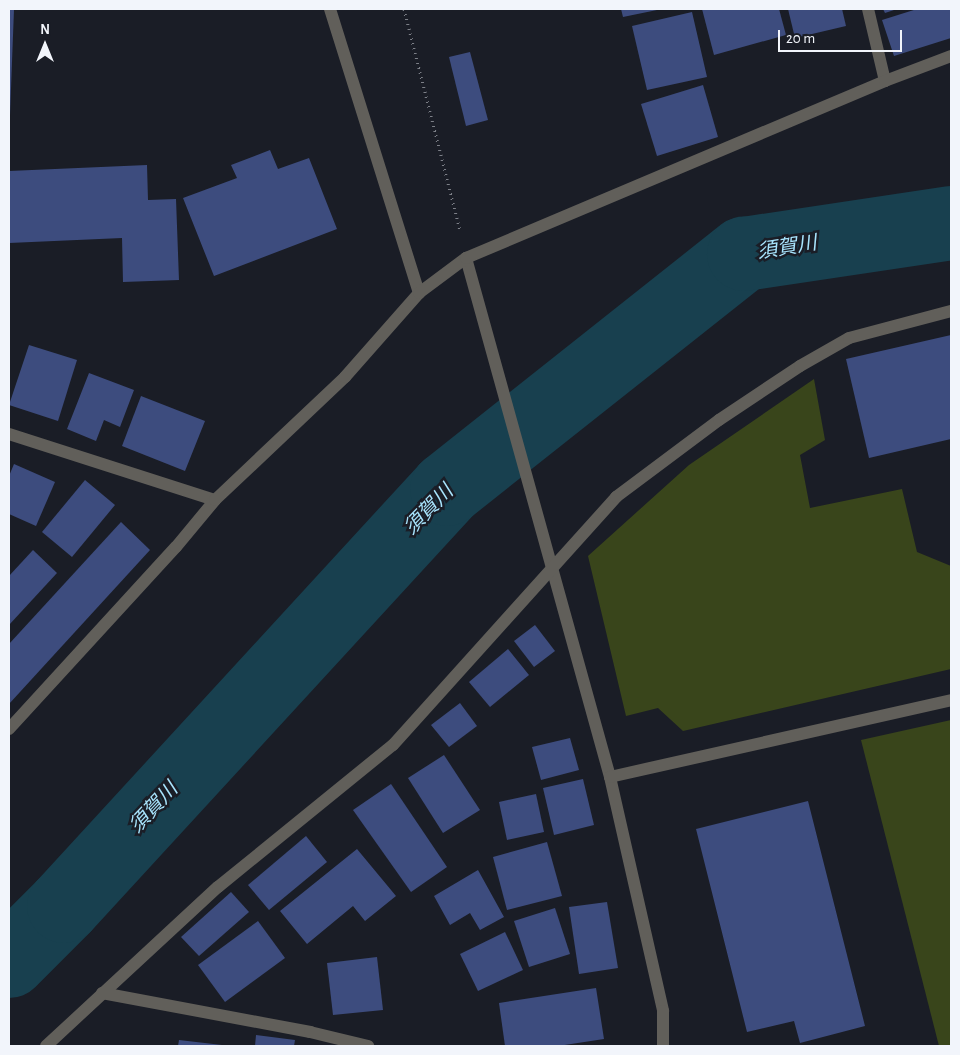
<!DOCTYPE html>
<html>
<head>
<meta charset="utf-8">
<style>
  body { margin:0 }
  #map { position:relative; width:960px; height:1055px; overflow:hidden; background:#1a1d26; font-family:"Alegreya Sans","Noto Sans JP",sans-serif }
  div>[style] { position:absolute }
  [style*='--x'] { left:calc(var(--x)*1px); top:calc(var(--y)*1px); width:calc(var(--w)*1px); rotate:calc(var(--a)*1deg) }
  .green>* { inset:0; background:#39451b }
  .river>* { height:74px; margin:-37px; padding:0 37px; transform-origin:37px; border-radius:37px; background:#18404f }
  .building>* { inset:0; background:#3d4c7e }
  .path>* { height:3px; margin-top:-1.5px; transform-origin:0; background:repeating-linear-gradient(90deg,#7d8088 0 1px,transparent 0 5px) }
  .minor>* { height:12px; margin:-6px; padding:0 6px; transform-origin:6px; border-radius:6px; background:#615f5a }
  span { translate:-50% -50%; white-space:nowrap; text-align:center; line-height:1.15; -webkit-text-stroke:5px #1a1d26; paint-order:stroke }
  .water-label { font-size:20px; color:#a8e4fd; font-style:italic }
  .frame { position:absolute; inset:0; border:10px solid #f2f5fb; pointer-events:none }
  .north { position:absolute; left:20px; top:20px; width:50px; height:50px; -webkit-text-stroke:4px #1a1d26; paint-order:stroke; rotate:0deg; font-size:14px; font-weight:700; line-height:20px; text-align:center; color:#f2f5fb }
  .north::after { content:''; display:block; margin:auto; width:18px; height:22px; background:#f2f5fb; clip-path:polygon(50% 0,100% 100%,50% 72%,0 100%) }
  .scale { position:absolute; left:778px; top:30px; width:124px; height:22px; box-sizing:border-box; border:2px solid #f2f5fb; border-top:0; padding-left:6px; font-size:15px; line-height:18px; white-space:nowrap; color:#f2f5fb; -webkit-text-stroke:4px #1a1d26; paint-order:stroke }
</style>
</head>
<body>
<div id="map">
  <div class="green">
    <i style="clip-path:polygon(814px 379px,825px 440px,800px 455px,810px 508px,902px 489px,917px 552px,951px 566px,951px 669px,683px 731px,658px 708px,626px 716px,588px 556px,689px 465px)"></i>
    <i style="clip-path:polygon(951px 720px,951px 1046px,939px 1046px,861px 740px)"></i>
  </div>
  <div class="river">
    <i style="--x:9;--y:961;--w:78;--a:-45"></i>
    <i style="--x:64;--y:906;--w:566;--a:-47.43"></i>
    <i style="--x:447;--y:489;--w:379;--a:-38.4"></i>
    <i style="--x:744;--y:254;--w:209;--a:-8.5"></i>
  </div>
  <div class="building">
    <i style="clip-path:polygon(9px 9px,14px 9px,10px 115px,9px 115px)"></i>
    <i style="clip-path:polygon(621px 9px,657px 9px,657px 10px,623px 17px)"></i>
    <i style="clip-path:polygon(702px 9px,779px 9px,786px 35px,714px 55px)"></i>
    <i style="clip-path:polygon(788px 9px,842px 9px,846px 26px,795px 38px)"></i>
    <i style="clip-path:polygon(883px 9px,897px 9px,885px 13px)"></i>
    <i style="clip-path:polygon(917px 9px,951px 9px,951px 38px,894px 56px,882px 20px)"></i>
    <i style="clip-path:polygon(692px 12px,707px 77px,647px 90px,632px 26px)"></i>
    <i style="clip-path:polygon(470px 52px,488px 120px,466px 126px,449px 57px)"></i>
    <i style="clip-path:polygon(703px 85px,718px 137px,657px 156px,641px 104px)"></i>
    <i style="clip-path:polygon(270px 150px,278px 169px,309px 158px,337px 229px,214px 276px,183px 198px,237px 178px,231px 165px)"></i>
    <i style="clip-path:polygon(147px 165px,148px 200px,176px 199px,179px 280px,123px 282px,122px 238px,9px 243px,9px 171px)"></i>
    <i style="clip-path:polygon(951px 335px,951px 439px,869px 458px,846px 359px)"></i>
    <i style="clip-path:polygon(29px 345px,77px 360px,58px 421px,9px 405px)"></i>
    <i style="clip-path:polygon(89px 373px,134px 390px,120px 427px,104px 420px,96px 441px,67px 429px)"></i>
    <i style="clip-path:polygon(141px 396px,205px 421px,185px 471px,122px 446px)"></i>
    <i style="clip-path:polygon(14px 464px,55px 482px,36px 526px,9px 514px,9px 476px)"></i>
    <i style="clip-path:polygon(85px 480px,115px 505px,72px 557px,42px 532px)"></i>
    <i style="clip-path:polygon(121px 522px,150px 550px,9px 704px,9px 644px)"></i>
    <i style="clip-path:polygon(33px 550px,57px 573px,9px 625px,9px 576px)"></i>
    <i style="clip-path:polygon(535px 625px,555px 651px,534px 667px,514px 641px)"></i>
    <i style="clip-path:polygon(508px 649px,529px 675px,490px 707px,469px 682px)"></i>
    <i style="clip-path:polygon(460px 703px,477px 726px,449px 747px,431px 725px)"></i>
    <i style="clip-path:polygon(570px 738px,579px 770px,541px 780px,532px 747px)"></i>
    <i style="clip-path:polygon(444px 755px,480px 810px,443px 833px,408px 778px)"></i>
    <i style="clip-path:polygon(583px 779px,594px 825px,554px 835px,543px 788px)"></i>
    <i style="clip-path:polygon(391px 784px,447px 867px,411px 892px,353px 810px)"></i>
    <i style="clip-path:polygon(536px 794px,544px 832px,507px 840px,499px 802px)"></i>
    <i style="clip-path:polygon(808px 801px,865px 1026px,800px 1043px,794px 1021px,747px 1032px,696px 829px)"></i>
    <i style="clip-path:polygon(306px 836px,327px 862px,269px 910px,248px 885px)"></i>
    <i style="clip-path:polygon(547px 842px,562px 896px,507px 910px,493px 857px)"></i>
    <i style="clip-path:polygon(357px 849px,396px 896px,365px 921px,353px 906px,307px 944px,280px 911px)"></i>
    <i style="clip-path:polygon(478px 870px,504px 917px,480px 930px,470px 913px,450px 925px,434px 896px)"></i>
    <i style="clip-path:polygon(231px 892px,249px 912px,199px 956px,181px 937px)"></i>
    <i style="clip-path:polygon(607px 902px,618px 968px,579px 974px,569px 907px)"></i>
    <i style="clip-path:polygon(555px 908px,570px 954px,529px 967px,514px 921px)"></i>
    <i style="clip-path:polygon(258px 921px,285px 958px,225px 1002px,198px 965px)"></i>
    <i style="clip-path:polygon(505px 932px,523px 970px,478px 991px,460px 954px)"></i>
    <i style="clip-path:polygon(377px 957px,383px 1010px,333px 1015px,327px 963px)"></i>
    <i style="clip-path:polygon(596px 988px,604px 1039px,558px 1046px,505px 1046px,499px 1003px)"></i>
    <i style="clip-path:polygon(256px 1035px,295px 1040px,294px 1046px,255px 1046px)"></i>
    <i style="clip-path:polygon(179px 1040px,222px 1045px,222px 1046px,178px 1046px)"></i>
  </div>
  <div class="path">
    <i style="--x:404;--y:9;--w:229;--a:75.8"></i>
  </div>
  <div class="minor">
    <i style="--x:330;--y:9;--w:298;--a:72.6"></i>
    <i style="--x:868;--y:9;--w:74;--a:76.7"></i>
    <i style="--x:466;--y:258;--w:539;--a:74.49"></i>
    <i style="--x:610;--y:777;--w:240;--a:77.2"></i>
    <i style="--x:663;--y:1011;--w:35;--a:90"></i>
    <i style="--x:9;--y:434;--w:216;--a:17.8"></i>
    <i style="--x:9;--y:729;--w:247;--a:-47.5"></i>
    <i style="--x:176;--y:547;--w:61;--a:-50.3"></i>
    <i style="--x:215;--y:500;--w:179;--a:-43.4"></i>
    <i style="--x:345;--y:377;--w:112;--a:-48.6"></i>
    <i style="--x:419;--y:293;--w:59;--a:-36.7"></i>
    <i style="--x:466;--y:258;--w:455;--a:-22.9"></i>
    <i style="--x:885;--y:81;--w:71;--a:-20.7"></i>
    <i style="--x:610;--y:777;--w:350;--a:-12.7"></i>
    <i style="--x:102;--y:993;--w:212;--a:10.6"></i>
    <i style="--x:310;--y:1032;--w:60;--a:13.6"></i>
    <i style="--x:46;--y:1046;--w:234;--a:-42.8"></i>
    <i style="--x:218;--y:887;--w:225;--a:-39.1"></i>
    <i style="--x:393;--y:745;--w:334;--a:-48"></i>
    <i style="--x:616;--y:497;--w:129;--a:-36.8"></i>
    <i style="--x:719;--y:420;--w:97;--a:-33.7"></i>
    <i style="--x:800;--y:366;--w:56;--a:-29.7"></i>
    <i style="--x:849;--y:338;--w:106;--a:-14.8"></i>
  </div>
  <div class="water-label">
    <span style="left:787px;top:248px;rotate:-9deg">須賀川</span>
    <span style="left:429px;top:510px;rotate:-46deg">須賀川</span>
    <span style="left:154px;top:808px;rotate:-47deg">須賀川</span>
  </div>
  <div class="frame"></div>
  <div class="north">N</div>
  <div class="scale">20 m</div>
</div>
</body>
</html>
